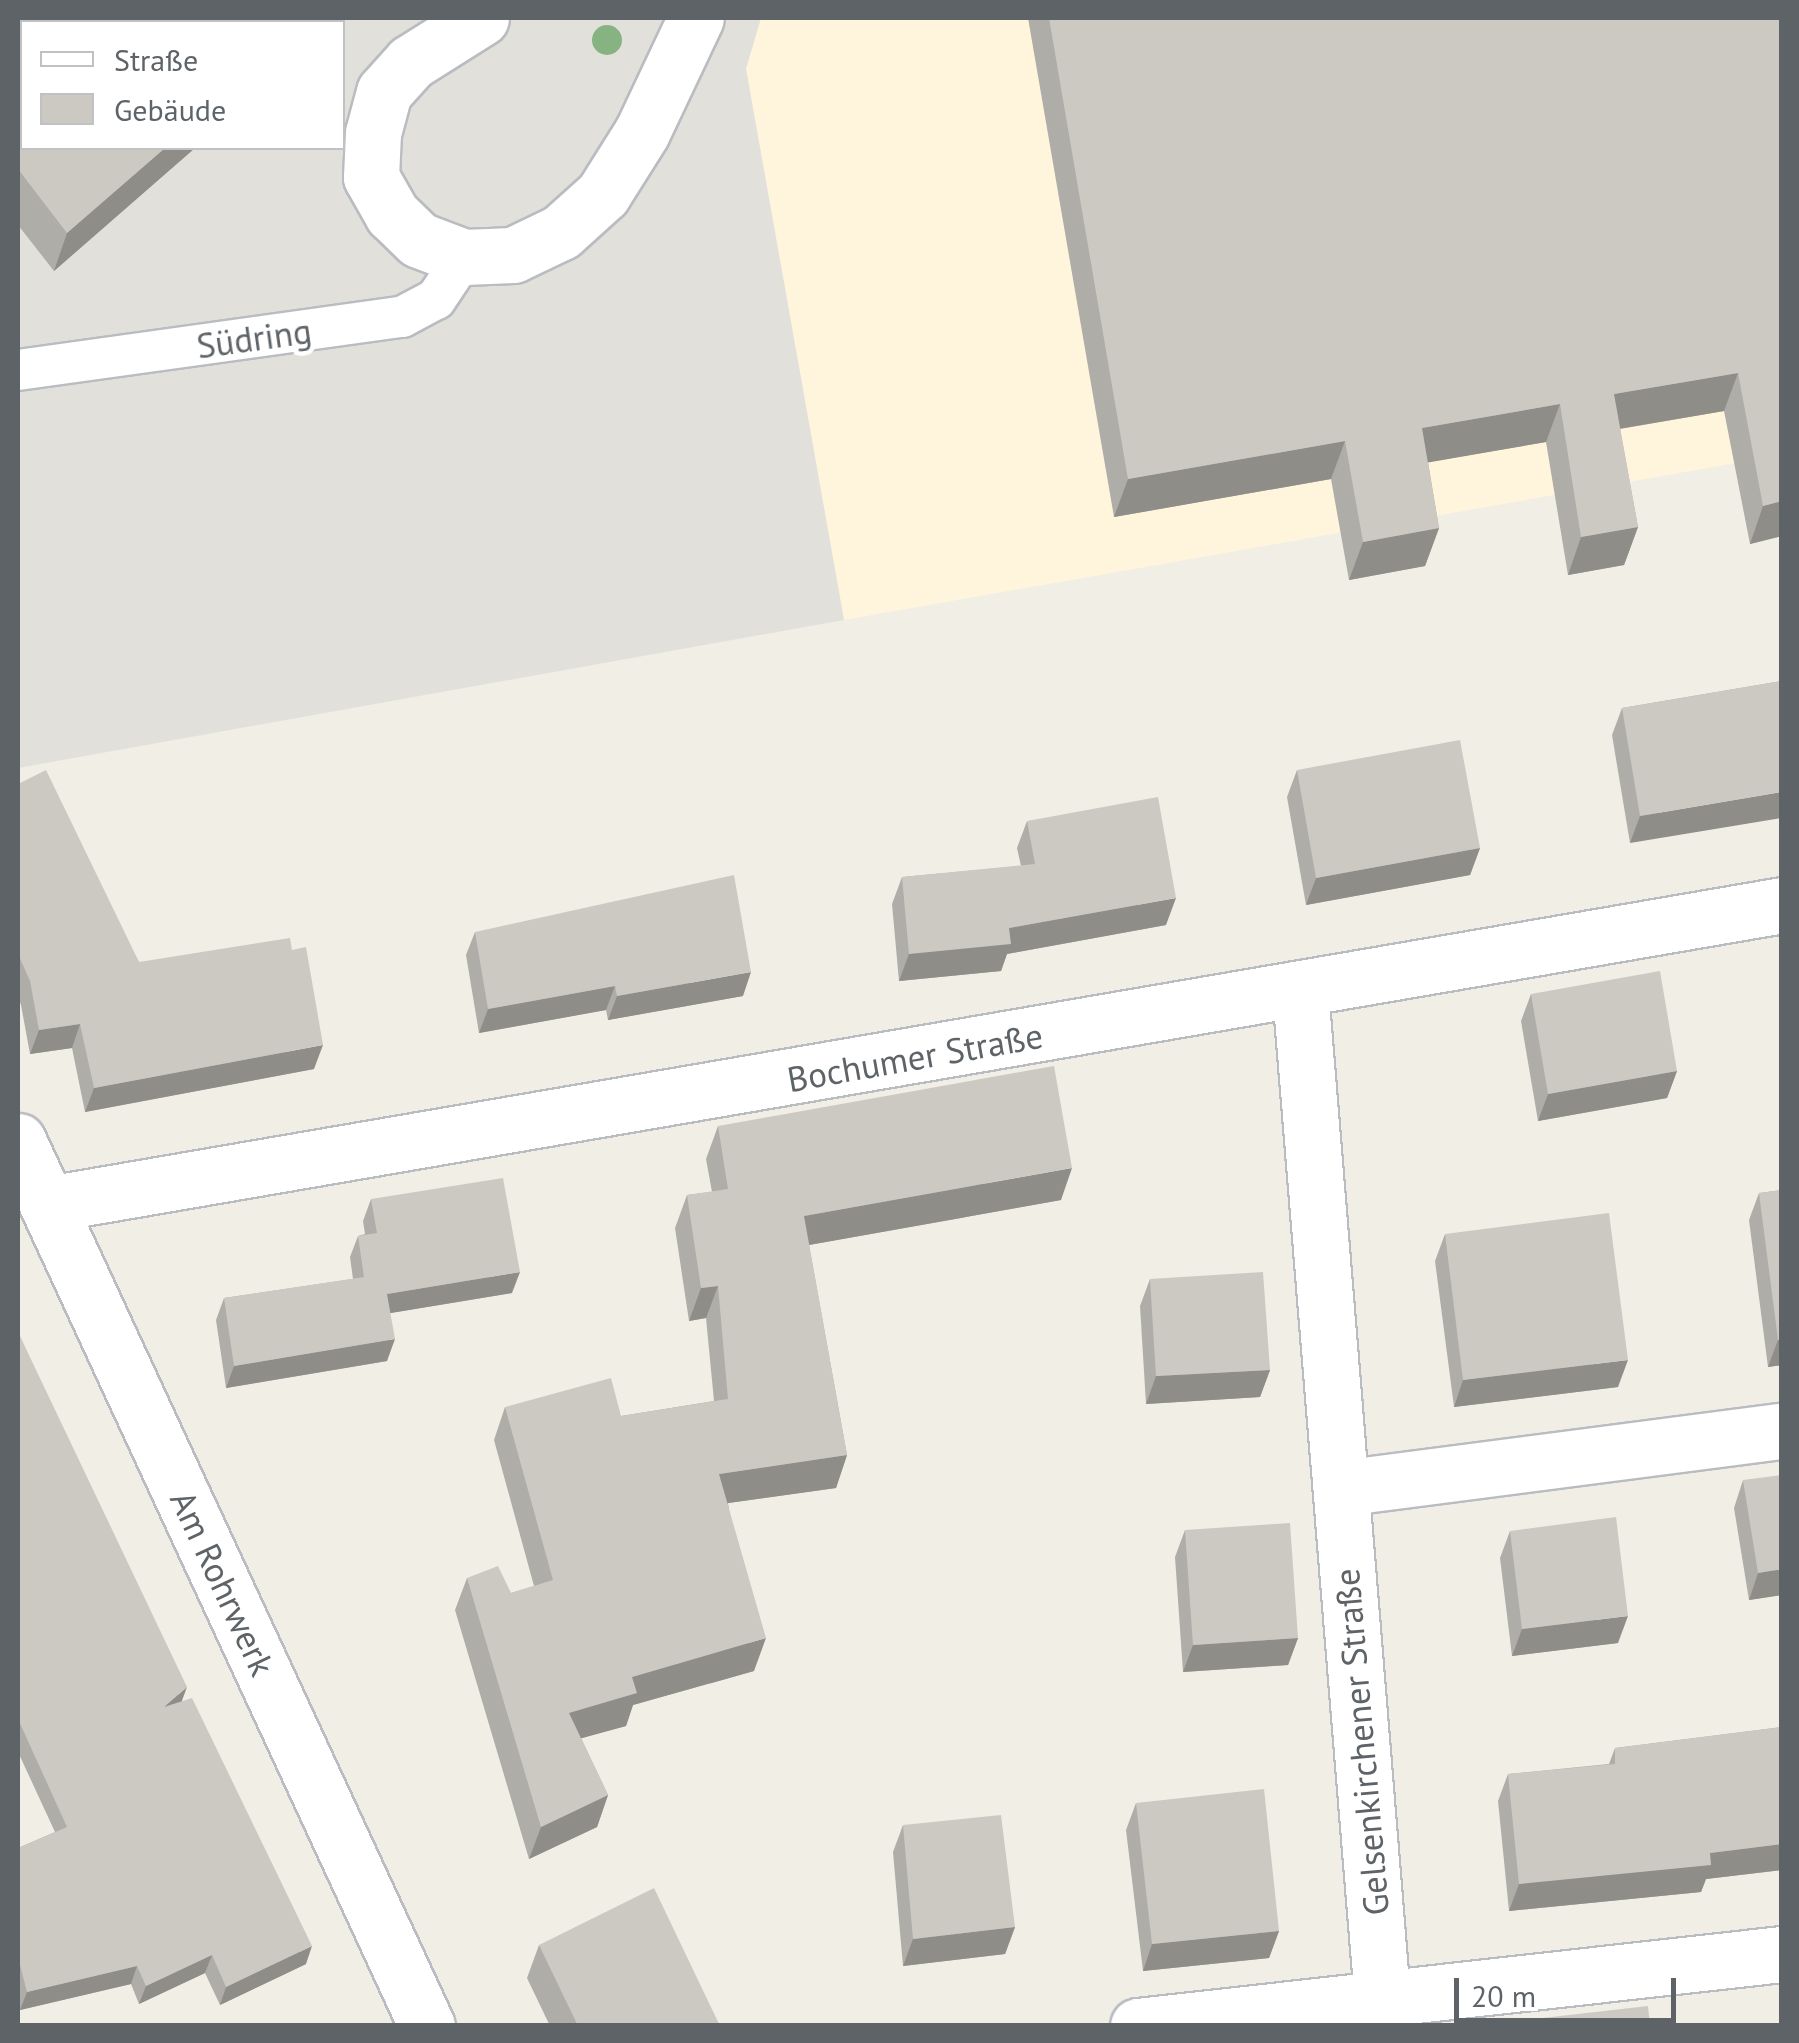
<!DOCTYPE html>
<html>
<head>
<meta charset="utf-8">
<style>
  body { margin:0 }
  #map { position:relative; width:1799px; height:2043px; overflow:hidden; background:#f1eee6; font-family:"PT Sans",sans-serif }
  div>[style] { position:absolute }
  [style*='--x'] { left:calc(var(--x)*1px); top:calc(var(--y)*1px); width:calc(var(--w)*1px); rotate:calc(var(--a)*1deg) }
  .commercial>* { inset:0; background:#fff5dd }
  .industrial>* { inset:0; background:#e2e0db }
  .roads { filter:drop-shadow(2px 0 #b9bcc0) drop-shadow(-2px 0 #b9bcc0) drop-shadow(0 2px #b9bcc0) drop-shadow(0 -2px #b9bcc0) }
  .service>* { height:40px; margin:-20px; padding:0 20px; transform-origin:20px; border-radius:20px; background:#fff }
  .minor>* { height:55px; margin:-27.5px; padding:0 27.5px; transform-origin:27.5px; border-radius:27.5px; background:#fff }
  .trees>* { width:30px; height:30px; margin:-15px; border-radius:50%; background:#87b382 }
  .wall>* { inset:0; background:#afada8 }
  .shaded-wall>* { inset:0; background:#8f8d88 }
  .building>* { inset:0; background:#ccc9c3 }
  span { translate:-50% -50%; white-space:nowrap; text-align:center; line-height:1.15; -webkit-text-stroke:9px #fff; paint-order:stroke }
  .street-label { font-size:35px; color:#5e6367 }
  .frame { position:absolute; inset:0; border:20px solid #5e6367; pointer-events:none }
  .legend { position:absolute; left:20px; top:20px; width:325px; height:130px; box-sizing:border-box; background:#fff; border:2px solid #bfc1c2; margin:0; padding:12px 18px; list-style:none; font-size:30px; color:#5e6367 }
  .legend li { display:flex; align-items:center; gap:20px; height:50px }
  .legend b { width:50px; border:2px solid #bfc1c2 }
  .scale { position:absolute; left:1454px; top:1978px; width:222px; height:45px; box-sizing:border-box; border:5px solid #5e6367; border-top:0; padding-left:12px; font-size:30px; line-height:35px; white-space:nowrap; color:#5e6367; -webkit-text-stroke:8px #fff; paint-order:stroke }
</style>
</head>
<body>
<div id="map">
  <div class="commercial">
    <i style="clip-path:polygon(761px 18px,1781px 18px,1781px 455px,844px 620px,746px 68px)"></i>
  </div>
  <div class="industrial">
    <i style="clip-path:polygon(evenodd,18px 18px,761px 18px,746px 69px,844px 620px,18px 768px,18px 18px,22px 22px,342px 22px,342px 148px,22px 148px,22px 22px)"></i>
  </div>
  <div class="roads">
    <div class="service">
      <i style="--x:18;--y:370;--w:388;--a:-7.9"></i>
      <i style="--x:402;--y:317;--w:38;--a:-28"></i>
      <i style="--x:436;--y:299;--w:50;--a:-56.3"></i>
    </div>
    <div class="minor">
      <i style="--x:481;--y:18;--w:83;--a:147.8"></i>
      <i style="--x:411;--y:62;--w:40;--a:132"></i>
      <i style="--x:384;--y:92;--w:42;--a:105"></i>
      <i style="--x:373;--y:133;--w:44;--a:92.6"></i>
      <i style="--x:371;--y:177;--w:43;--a:60.4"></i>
      <i style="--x:392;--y:214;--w:37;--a:44"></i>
      <i style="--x:419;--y:240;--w:48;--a:20.7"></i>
      <i style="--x:464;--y:257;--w:49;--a:-2.3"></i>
      <i style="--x:513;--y:255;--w:53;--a:-25.6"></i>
      <i style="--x:561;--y:232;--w:57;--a:-42.1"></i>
      <i style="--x:603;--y:194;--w:73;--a:-57.8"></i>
      <i style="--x:642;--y:132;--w:126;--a:-64.7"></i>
      <i style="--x:1300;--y:991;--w:1008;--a:85.34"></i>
      <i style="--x:18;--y:1141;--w:975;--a:65.2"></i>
      <i style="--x:48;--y:1204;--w:1760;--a:-9.78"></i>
      <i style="--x:1341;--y:1488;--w:445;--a:-7.4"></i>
      <i style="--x:1138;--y:2026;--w:648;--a:-6.38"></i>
    </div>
  </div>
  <div class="trees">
    <i style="left:607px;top:40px"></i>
  </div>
  <div class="wall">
    <i style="clip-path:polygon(18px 18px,345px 18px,339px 22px,22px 22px,22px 148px,195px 148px,54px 271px,18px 225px)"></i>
    <i style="clip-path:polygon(1028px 18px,1782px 18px,1782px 536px,1750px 544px,1724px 411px,1620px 429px,1638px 527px,1624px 565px,1568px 575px,1546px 442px,1428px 462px,1439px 528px,1425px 566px,1349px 580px,1331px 479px,1114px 517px)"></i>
    <i style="clip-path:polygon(1782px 681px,1630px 843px,1612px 735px,1622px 708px)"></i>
    <i style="clip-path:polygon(1297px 770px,1480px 848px,1470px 875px,1306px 905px,1287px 797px)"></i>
    <i style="clip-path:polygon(18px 784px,139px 962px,314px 1069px,85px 1112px,72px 1048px,30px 1054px,21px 1005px,18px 997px)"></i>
    <i style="clip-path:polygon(1027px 821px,1166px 925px,1007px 954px,1001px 971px,899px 981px,892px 904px,902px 877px,1021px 866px,1017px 848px)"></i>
    <i style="clip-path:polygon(475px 932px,743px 996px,608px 1020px,606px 1010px,479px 1033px,466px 955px)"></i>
    <i style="clip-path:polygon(1531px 994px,1677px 1071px,1667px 1098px,1538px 1121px,1521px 1021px)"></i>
    <i style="clip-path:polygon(718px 1126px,1061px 1200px,809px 1245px,847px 1455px,836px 1488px,728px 1503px,754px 1671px,633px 1705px,626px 1726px,581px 1738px,608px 1795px,597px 1827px,529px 1859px,455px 1610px,467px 1578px,511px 1593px,534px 1586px,494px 1440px,505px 1407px,621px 1416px,714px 1401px,706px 1318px,689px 1321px,675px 1228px,687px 1195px,712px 1192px,706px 1159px)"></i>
    <i style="clip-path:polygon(1782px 1190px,1782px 1365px,1768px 1367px,1749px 1220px,1759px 1193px)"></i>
    <i style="clip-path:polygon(371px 1199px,512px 1293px,390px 1313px,387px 1361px,226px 1388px,216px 1320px,224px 1298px,353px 1279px,350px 1257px,358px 1236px,365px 1234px,363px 1221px)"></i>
    <i style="clip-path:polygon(1445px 1234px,1618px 1387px,1454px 1407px,1435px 1261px)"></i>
    <i style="clip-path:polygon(1150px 1279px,1270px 1370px,1260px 1397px,1146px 1404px,1140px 1306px)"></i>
    <i style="clip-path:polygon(18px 1332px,182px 1701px,306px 1964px,220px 2005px,205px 1973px,139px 2004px,131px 1984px,20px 2010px,18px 2000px,18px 1848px,55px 1832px,18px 1752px)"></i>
    <i style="clip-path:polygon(1743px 1480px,1782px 1595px,1749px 1600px,1734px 1508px)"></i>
    <i style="clip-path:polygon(1185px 1530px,1298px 1638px,1288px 1665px,1183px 1672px,1175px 1557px)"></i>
    <i style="clip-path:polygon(1510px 1531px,1618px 1643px,1512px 1656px,1500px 1558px)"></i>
    <i style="clip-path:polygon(1782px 1727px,1782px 1870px,1706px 1879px,1701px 1892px,1509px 1911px,1498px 1801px,1508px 1774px,1609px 1764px,1615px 1748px)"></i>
    <i style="clip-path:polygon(1136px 1803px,1279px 1931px,1269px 1958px,1143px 1971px,1126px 1830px)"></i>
    <i style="clip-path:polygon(903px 1825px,1015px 1927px,1005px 1954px,903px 1966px,893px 1852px)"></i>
    <i style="clip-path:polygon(539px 1945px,720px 2026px,550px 2026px,527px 1978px)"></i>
  </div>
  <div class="shaded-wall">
    <i style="clip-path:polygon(315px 18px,345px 18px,339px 22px,309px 22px)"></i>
    <i style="clip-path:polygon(165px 148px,195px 148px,54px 271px,67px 233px)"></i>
    <i style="clip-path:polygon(1738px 373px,1724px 411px,1600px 432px,1614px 394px)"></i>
    <i style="clip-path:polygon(1560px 404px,1546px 442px,1408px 466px,1422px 428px)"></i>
    <i style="clip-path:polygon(1345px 441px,1331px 479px,1114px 517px,1128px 479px)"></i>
    <i style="clip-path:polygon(1782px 501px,1782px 536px,1750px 544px,1763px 506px)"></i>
    <i style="clip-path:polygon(1638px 527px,1624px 565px,1568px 575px,1581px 537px)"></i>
    <i style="clip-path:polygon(1439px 528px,1425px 566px,1349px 580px,1363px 542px)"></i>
    <i style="clip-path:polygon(1782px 792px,1782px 818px,1630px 843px,1640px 816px)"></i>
    <i style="clip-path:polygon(1480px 848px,1470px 875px,1306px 905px,1316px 878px)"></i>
    <i style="clip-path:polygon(1176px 898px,1166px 925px,1007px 954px,1001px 971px,899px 981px,909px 954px,1009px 928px)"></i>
    <i style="clip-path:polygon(751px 972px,743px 996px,608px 1020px,617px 996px)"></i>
    <i style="clip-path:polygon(615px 986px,606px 1010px,479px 1033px,488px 1009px)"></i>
    <i style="clip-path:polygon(80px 1024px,72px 1048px,30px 1054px,39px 1030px)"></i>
    <i style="clip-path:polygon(323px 1045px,314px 1069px,85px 1112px,94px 1088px)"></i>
    <i style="clip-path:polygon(1677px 1071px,1667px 1098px,1538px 1121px,1548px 1094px)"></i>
    <i style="clip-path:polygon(1072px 1168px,1061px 1200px,792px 1248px,804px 1216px)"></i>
    <i style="clip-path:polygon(520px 1272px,512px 1293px,379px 1315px,387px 1294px)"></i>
    <i style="clip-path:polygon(718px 1286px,706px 1318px,689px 1321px,701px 1288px)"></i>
    <i style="clip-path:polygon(395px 1339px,387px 1361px,226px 1388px,234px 1366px)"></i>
    <i style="clip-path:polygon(1782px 1339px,1782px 1365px,1768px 1367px,1778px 1340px)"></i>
    <i style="clip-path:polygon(1628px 1360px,1618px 1387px,1454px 1407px,1463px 1380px)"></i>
    <i style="clip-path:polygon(1270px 1370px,1260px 1397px,1146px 1404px,1156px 1376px)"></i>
    <i style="clip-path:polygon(847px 1455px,836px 1488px,708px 1506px,719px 1474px)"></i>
    <i style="clip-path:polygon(1782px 1569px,1782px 1595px,1749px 1600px,1758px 1573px)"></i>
    <i style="clip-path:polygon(1628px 1616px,1618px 1643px,1512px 1656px,1522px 1629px)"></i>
    <i style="clip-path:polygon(766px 1638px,754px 1671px,633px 1705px,626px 1726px,557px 1745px,569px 1713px,632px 1677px)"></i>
    <i style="clip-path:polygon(1298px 1638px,1288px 1665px,1183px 1672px,1193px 1645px)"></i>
    <i style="clip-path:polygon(187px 1687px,180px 1706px,164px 1707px)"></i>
    <i style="clip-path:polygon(608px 1795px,597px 1827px,529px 1859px,541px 1827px)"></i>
    <i style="clip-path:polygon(1782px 1844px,1782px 1870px,1706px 1879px,1701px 1892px,1509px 1911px,1519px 1884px,1710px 1853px)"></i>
    <i style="clip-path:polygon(1015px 1927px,1005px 1954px,903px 1966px,913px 1939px)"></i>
    <i style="clip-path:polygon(1279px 1931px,1269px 1958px,1143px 1971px,1152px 1944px)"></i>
    <i style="clip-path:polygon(312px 1946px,306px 1964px,220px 2005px,226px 1987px)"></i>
    <i style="clip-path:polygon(212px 1955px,205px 1973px,139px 2004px,146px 1986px)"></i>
    <i style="clip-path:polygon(137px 1966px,131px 1984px,20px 2010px,27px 1992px)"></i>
  </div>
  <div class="building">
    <i style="clip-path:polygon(18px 18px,315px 18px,309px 22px,22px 22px,22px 148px,165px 148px,67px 233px,18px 169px)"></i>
    <i style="clip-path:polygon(1049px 18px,1782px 18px,1782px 501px,1763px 506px,1738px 373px,1614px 394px,1638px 527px,1581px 537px,1560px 404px,1422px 428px,1439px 528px,1363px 542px,1345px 441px,1128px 479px)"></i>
    <i style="clip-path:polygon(1782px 681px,1782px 792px,1640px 816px,1622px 708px)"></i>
    <i style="clip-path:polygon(1460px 740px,1480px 848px,1316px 878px,1297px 770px)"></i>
    <i style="clip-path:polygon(46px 770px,139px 962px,290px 938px,292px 950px,306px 947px,323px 1045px,94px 1088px,80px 1024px,39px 1030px,30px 981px,18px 954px,18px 784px)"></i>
    <i style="clip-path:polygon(1158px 797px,1176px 898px,1009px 928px,1011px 944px,909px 954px,902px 877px,1035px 864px,1027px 821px)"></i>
    <i style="clip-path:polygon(734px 875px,751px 972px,617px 996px,615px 986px,488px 1009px,475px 932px)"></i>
    <i style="clip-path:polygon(1660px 971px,1677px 1071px,1548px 1094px,1531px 994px)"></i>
    <i style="clip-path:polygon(1054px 1066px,1072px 1168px,804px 1216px,847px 1455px,719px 1474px,766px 1638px,632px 1677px,637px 1693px,569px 1713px,608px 1795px,541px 1827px,467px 1578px,498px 1566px,511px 1593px,553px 1580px,505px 1407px,611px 1378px,621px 1416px,728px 1399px,718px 1286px,701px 1288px,687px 1195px,728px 1189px,718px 1126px)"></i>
    <i style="clip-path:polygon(503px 1178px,520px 1272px,387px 1294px,395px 1339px,234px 1366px,224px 1298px,364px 1277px,358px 1236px,377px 1233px,371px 1199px)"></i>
    <i style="clip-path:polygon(1782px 1190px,1782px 1339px,1778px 1340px,1759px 1193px)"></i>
    <i style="clip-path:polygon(1609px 1213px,1628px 1360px,1463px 1380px,1445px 1234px)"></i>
    <i style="clip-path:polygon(1263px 1272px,1270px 1370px,1156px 1376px,1150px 1279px)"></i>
    <i style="clip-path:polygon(18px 1332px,187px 1687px,164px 1707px,192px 1698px,312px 1946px,226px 1987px,212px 1955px,146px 1986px,137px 1966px,27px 1992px,18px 1957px,18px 1848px,67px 1827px,18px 1719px)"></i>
    <i style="clip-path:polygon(1782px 1475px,1782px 1569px,1758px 1573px,1743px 1480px)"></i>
    <i style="clip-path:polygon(1616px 1517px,1628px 1616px,1522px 1629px,1510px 1531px)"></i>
    <i style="clip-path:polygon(1290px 1523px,1298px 1638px,1193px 1645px,1185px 1530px)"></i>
    <i style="clip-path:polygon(1782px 1727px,1782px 1844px,1710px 1853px,1711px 1865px,1519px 1884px,1508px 1774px,1615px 1764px,1615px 1748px)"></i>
    <i style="clip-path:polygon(1264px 1789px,1279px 1931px,1152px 1944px,1136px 1803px)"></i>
    <i style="clip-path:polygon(1001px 1815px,1015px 1927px,913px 1939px,903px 1825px)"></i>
    <i style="clip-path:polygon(654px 1888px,720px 2026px,578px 2026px,539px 1945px)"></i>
    <i style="clip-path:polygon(1648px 2006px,1650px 2026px,1535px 2026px,1534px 2019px)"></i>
  </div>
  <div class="street-label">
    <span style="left:254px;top:338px;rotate:-8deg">Südring</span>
    <span style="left:915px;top:1057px;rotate:-10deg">Bochumer Straße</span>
    <span style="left:223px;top:1583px;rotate:65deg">Am Rohrwerk</span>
    <span style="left:1361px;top:1742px;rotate:-95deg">Gelsenkirchener Straße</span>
  </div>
  <div class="frame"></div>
  <ul class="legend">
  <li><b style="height:12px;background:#fff"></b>Straße</li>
  <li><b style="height:28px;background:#ccc9c3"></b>Gebäude</li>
  </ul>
  <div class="scale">20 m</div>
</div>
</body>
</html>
